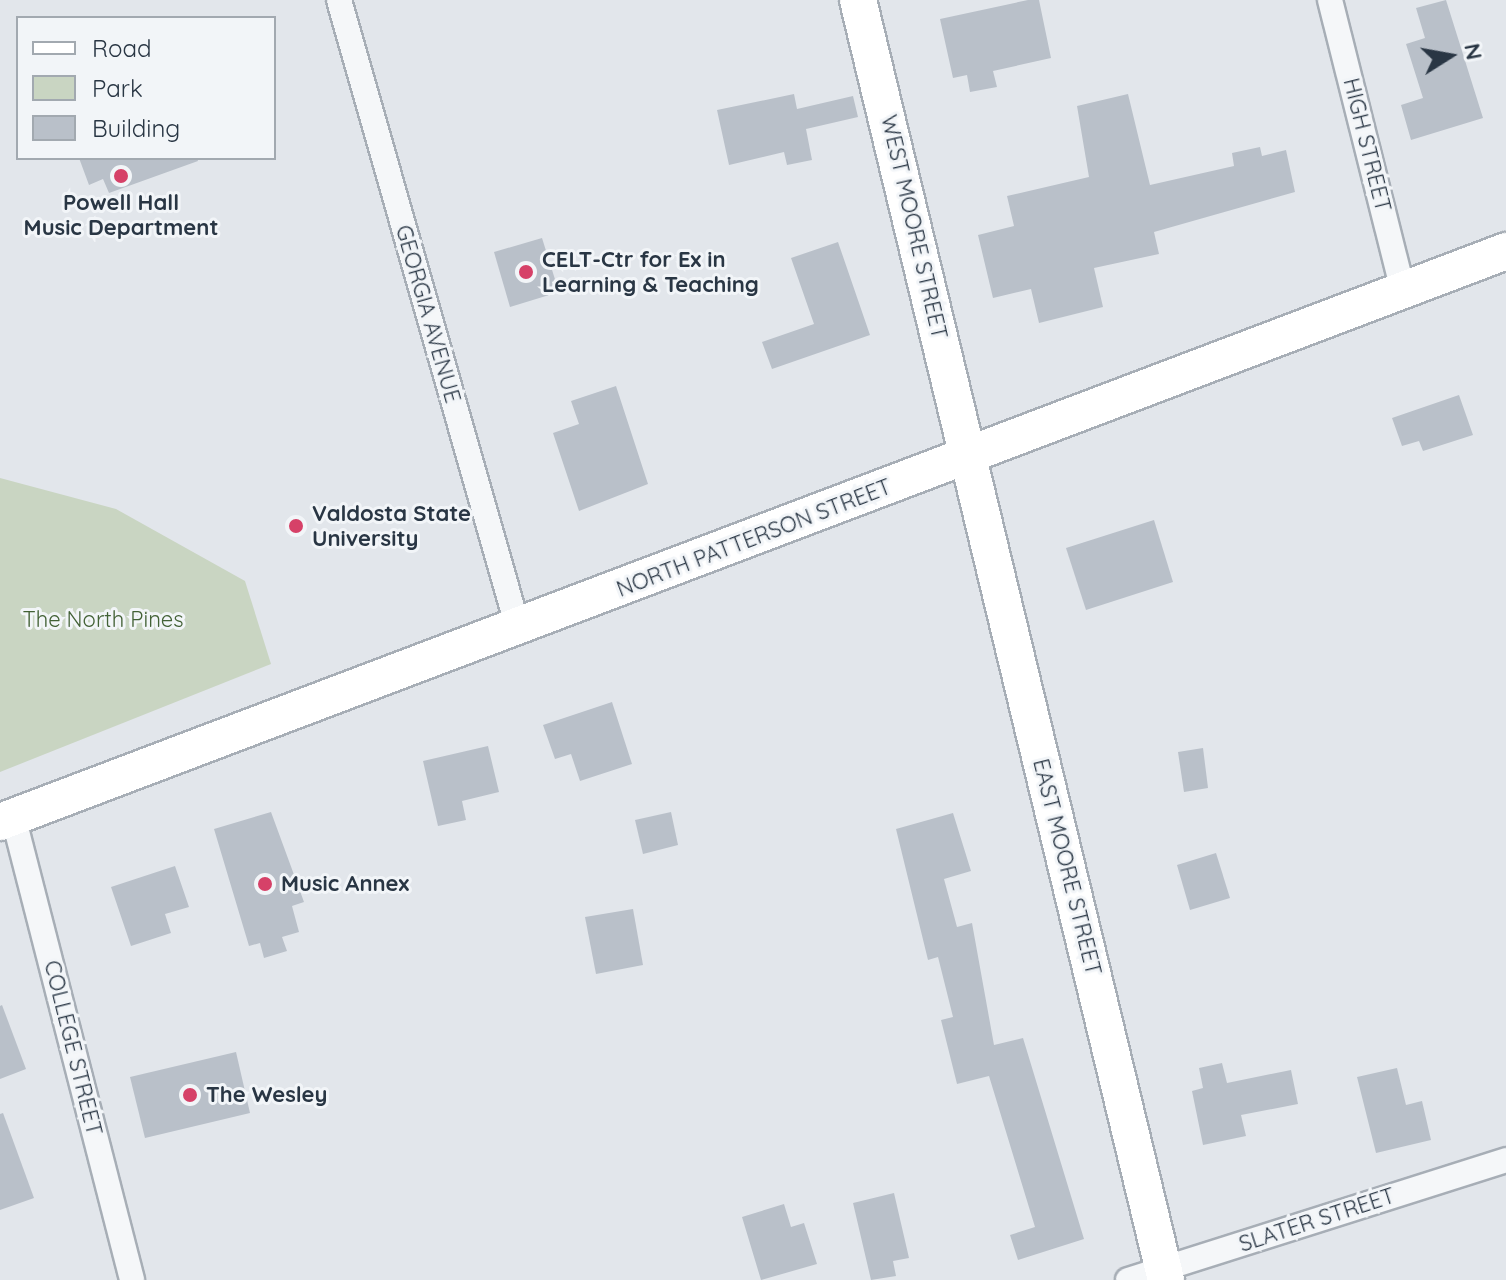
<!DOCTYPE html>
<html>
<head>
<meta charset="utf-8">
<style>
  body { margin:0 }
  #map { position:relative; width:1506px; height:1280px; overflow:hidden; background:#e2e6eb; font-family:Quicksand,sans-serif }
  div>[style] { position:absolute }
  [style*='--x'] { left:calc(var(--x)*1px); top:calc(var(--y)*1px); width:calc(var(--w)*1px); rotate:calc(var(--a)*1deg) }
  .green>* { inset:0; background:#c9d5c2 }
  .building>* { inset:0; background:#b9c0c9 }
  .roads { filter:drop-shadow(2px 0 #a7aeb6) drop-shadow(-2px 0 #a7aeb6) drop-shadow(0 2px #a7aeb6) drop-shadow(0 -2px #a7aeb6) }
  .street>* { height:24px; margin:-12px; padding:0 12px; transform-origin:12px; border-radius:12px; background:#f5f7f9 }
  .secondary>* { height:36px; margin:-18px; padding:0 18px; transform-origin:18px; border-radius:18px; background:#fff }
  .dots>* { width:22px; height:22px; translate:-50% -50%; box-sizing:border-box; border:4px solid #f2f5f8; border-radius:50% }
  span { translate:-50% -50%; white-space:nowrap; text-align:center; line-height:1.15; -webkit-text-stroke:6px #f2f5f8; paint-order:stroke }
  .street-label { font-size:22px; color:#293644 }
  .poi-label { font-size:22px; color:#293644; font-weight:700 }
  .left { translate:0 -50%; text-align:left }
  .park-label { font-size:22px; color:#426135 }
  .legend { position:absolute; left:16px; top:16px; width:260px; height:144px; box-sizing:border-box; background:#f2f5f8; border:2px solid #a2a9b0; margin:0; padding:10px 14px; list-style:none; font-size:24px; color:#293644 }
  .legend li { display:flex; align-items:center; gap:16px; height:40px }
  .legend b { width:40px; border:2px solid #a2a9b0 }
  .north { position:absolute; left:1410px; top:16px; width:80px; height:80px; -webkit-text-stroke:6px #f2f5f8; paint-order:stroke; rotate:79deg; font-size:22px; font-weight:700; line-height:32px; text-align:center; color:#293644 }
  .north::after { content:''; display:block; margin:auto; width:28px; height:36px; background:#293644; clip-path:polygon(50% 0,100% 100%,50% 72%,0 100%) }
</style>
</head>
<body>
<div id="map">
  <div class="green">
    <i style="clip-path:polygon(0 478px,116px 509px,245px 581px,271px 664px,0 772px)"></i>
  </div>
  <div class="building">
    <i style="clip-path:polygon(1028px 0,1039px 0,1051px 58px,993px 71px,997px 87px,970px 92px,967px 75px,953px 78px,940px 19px)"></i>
    <i style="clip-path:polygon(1446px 0,1483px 118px,1411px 140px,1401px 105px,1423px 98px,1406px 44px,1425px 38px,1416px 8px)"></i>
    <i style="clip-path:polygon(794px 94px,797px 109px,853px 96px,858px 117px,806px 129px,812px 160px,787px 165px,784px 152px,729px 165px,717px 110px)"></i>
    <i style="clip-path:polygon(1128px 94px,1150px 185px,1234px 166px,1232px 153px,1260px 147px,1262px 156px,1286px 150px,1295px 192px,1154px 232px,1159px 254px,1094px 268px,1103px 307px,1039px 323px,1031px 289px,993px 298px,978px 235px,1014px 226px,1007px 196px,1089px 177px,1077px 106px)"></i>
    <i style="clip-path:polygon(79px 158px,197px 158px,198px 161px,109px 193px,103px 179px,89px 185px)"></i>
    <i style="clip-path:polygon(542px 238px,559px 292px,510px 307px,494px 252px)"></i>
    <i style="clip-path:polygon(838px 242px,870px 335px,772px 369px,762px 342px,814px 324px,791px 258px)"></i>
    <i style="clip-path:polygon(616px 386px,648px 484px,579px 511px,553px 433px,579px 424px,571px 401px)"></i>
    <i style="clip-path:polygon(1459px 395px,1473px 435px,1423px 451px,1419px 441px,1402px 446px,1392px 418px)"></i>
    <i style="clip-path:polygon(1154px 520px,1173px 582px,1086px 610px,1066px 548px)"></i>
    <i style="clip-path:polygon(612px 702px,632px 764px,580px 781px,571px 754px,555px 759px,543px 725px)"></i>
    <i style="clip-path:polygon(488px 746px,499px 792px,462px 801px,466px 820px,438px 826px,423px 761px)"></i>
    <i style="clip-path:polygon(1203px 748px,1208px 788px,1184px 792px,1178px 752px)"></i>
    <i style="clip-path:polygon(271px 812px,304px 902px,292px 906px,299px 932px,282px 937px,287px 951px,264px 958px,260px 943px,249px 946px,214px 829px)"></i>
    <i style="clip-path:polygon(671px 812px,678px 845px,643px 854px,635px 820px)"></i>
    <i style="clip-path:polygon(953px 813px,971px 871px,944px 879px,957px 927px,972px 923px,994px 1045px,1023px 1038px,1084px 1239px,1018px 1260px,1010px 1235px,1035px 1227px,989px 1076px,957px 1084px,941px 1020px,953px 1017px,938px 957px,928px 960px,896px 829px)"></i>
    <i style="clip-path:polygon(1216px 853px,1230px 898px,1190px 910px,1177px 865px)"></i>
    <i style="clip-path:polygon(175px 866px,189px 907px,165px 914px,171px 933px,131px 946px,111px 887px)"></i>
    <i style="clip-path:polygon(633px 909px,643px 965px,596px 974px,585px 917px)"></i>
    <i style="clip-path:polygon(2px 1005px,26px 1069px,0 1079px,0 1006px)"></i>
    <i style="clip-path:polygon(236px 1052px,250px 1113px,145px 1138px,130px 1077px)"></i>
    <i style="clip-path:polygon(1222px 1063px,1227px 1083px,1291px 1070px,1298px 1104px,1241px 1115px,1246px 1136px,1203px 1145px,1192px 1091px,1203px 1088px,1199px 1068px)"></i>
    <i style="clip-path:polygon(1397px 1068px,1406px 1105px,1422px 1101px,1431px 1140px,1376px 1153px,1357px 1077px)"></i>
    <i style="clip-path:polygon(3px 1113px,34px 1198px,0 1210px,0 1114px)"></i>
    <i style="clip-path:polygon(894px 1193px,909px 1258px,893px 1261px,896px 1276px,871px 1280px,853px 1203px)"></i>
    <i style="clip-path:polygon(784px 1204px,791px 1227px,804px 1223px,817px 1264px,761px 1280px,742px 1217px)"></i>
  </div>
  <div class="roads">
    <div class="street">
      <i style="--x:339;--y:0;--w:653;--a:74.09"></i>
      <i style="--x:1330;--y:0;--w:299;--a:75.9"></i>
      <i style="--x:13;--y:816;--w:479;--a:75.6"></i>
      <i style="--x:1128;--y:1280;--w:397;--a:-17.6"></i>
    </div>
    <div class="secondary">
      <i style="--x:858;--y:0;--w:1317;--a:76.47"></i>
      <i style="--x:0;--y:822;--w:1611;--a:-20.76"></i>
    </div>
  </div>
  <div class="dots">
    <i style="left:121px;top:176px;background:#d64168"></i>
    <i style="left:526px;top:272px;background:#d64168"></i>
    <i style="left:296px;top:526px;background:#d64168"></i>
    <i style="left:265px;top:884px;background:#d64168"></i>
    <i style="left:190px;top:1095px;background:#d64168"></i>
  </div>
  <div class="street-label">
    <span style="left:1367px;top:145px;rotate:76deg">HIGH STREET</span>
    <span style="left:914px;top:227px;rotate:77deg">WEST MOORE STREET</span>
    <span style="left:428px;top:314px;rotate:74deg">GEORGIA AVENUE</span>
    <span style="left:754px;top:538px;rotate:-21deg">NORTH PATTERSON STREET</span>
    <span style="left:1067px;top:867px;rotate:76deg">EAST MOORE STREET</span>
    <span style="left:73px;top:1048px;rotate:76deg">COLLEGE STREET</span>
    <span style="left:1317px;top:1220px;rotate:-18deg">SLATER STREET</span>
  </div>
  <div class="poi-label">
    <span style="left:121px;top:215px">Powell Hall<br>Music Department</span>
    <span class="left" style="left:542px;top:272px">CELT-Ctr for Ex in<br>Learning &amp; Teaching</span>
    <span class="left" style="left:312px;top:526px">Valdosta State<br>University</span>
    <span class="left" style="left:281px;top:884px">Music Annex</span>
    <span class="left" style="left:206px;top:1095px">The Wesley</span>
  </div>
  <div class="park-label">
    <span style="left:103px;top:620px">The North Pines</span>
  </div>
  <ul class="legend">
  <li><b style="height:10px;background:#fff"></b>Road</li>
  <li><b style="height:22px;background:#c9d5c2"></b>Park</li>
  <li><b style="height:22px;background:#b9c0c9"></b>Building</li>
  </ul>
  <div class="north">N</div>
</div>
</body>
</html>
